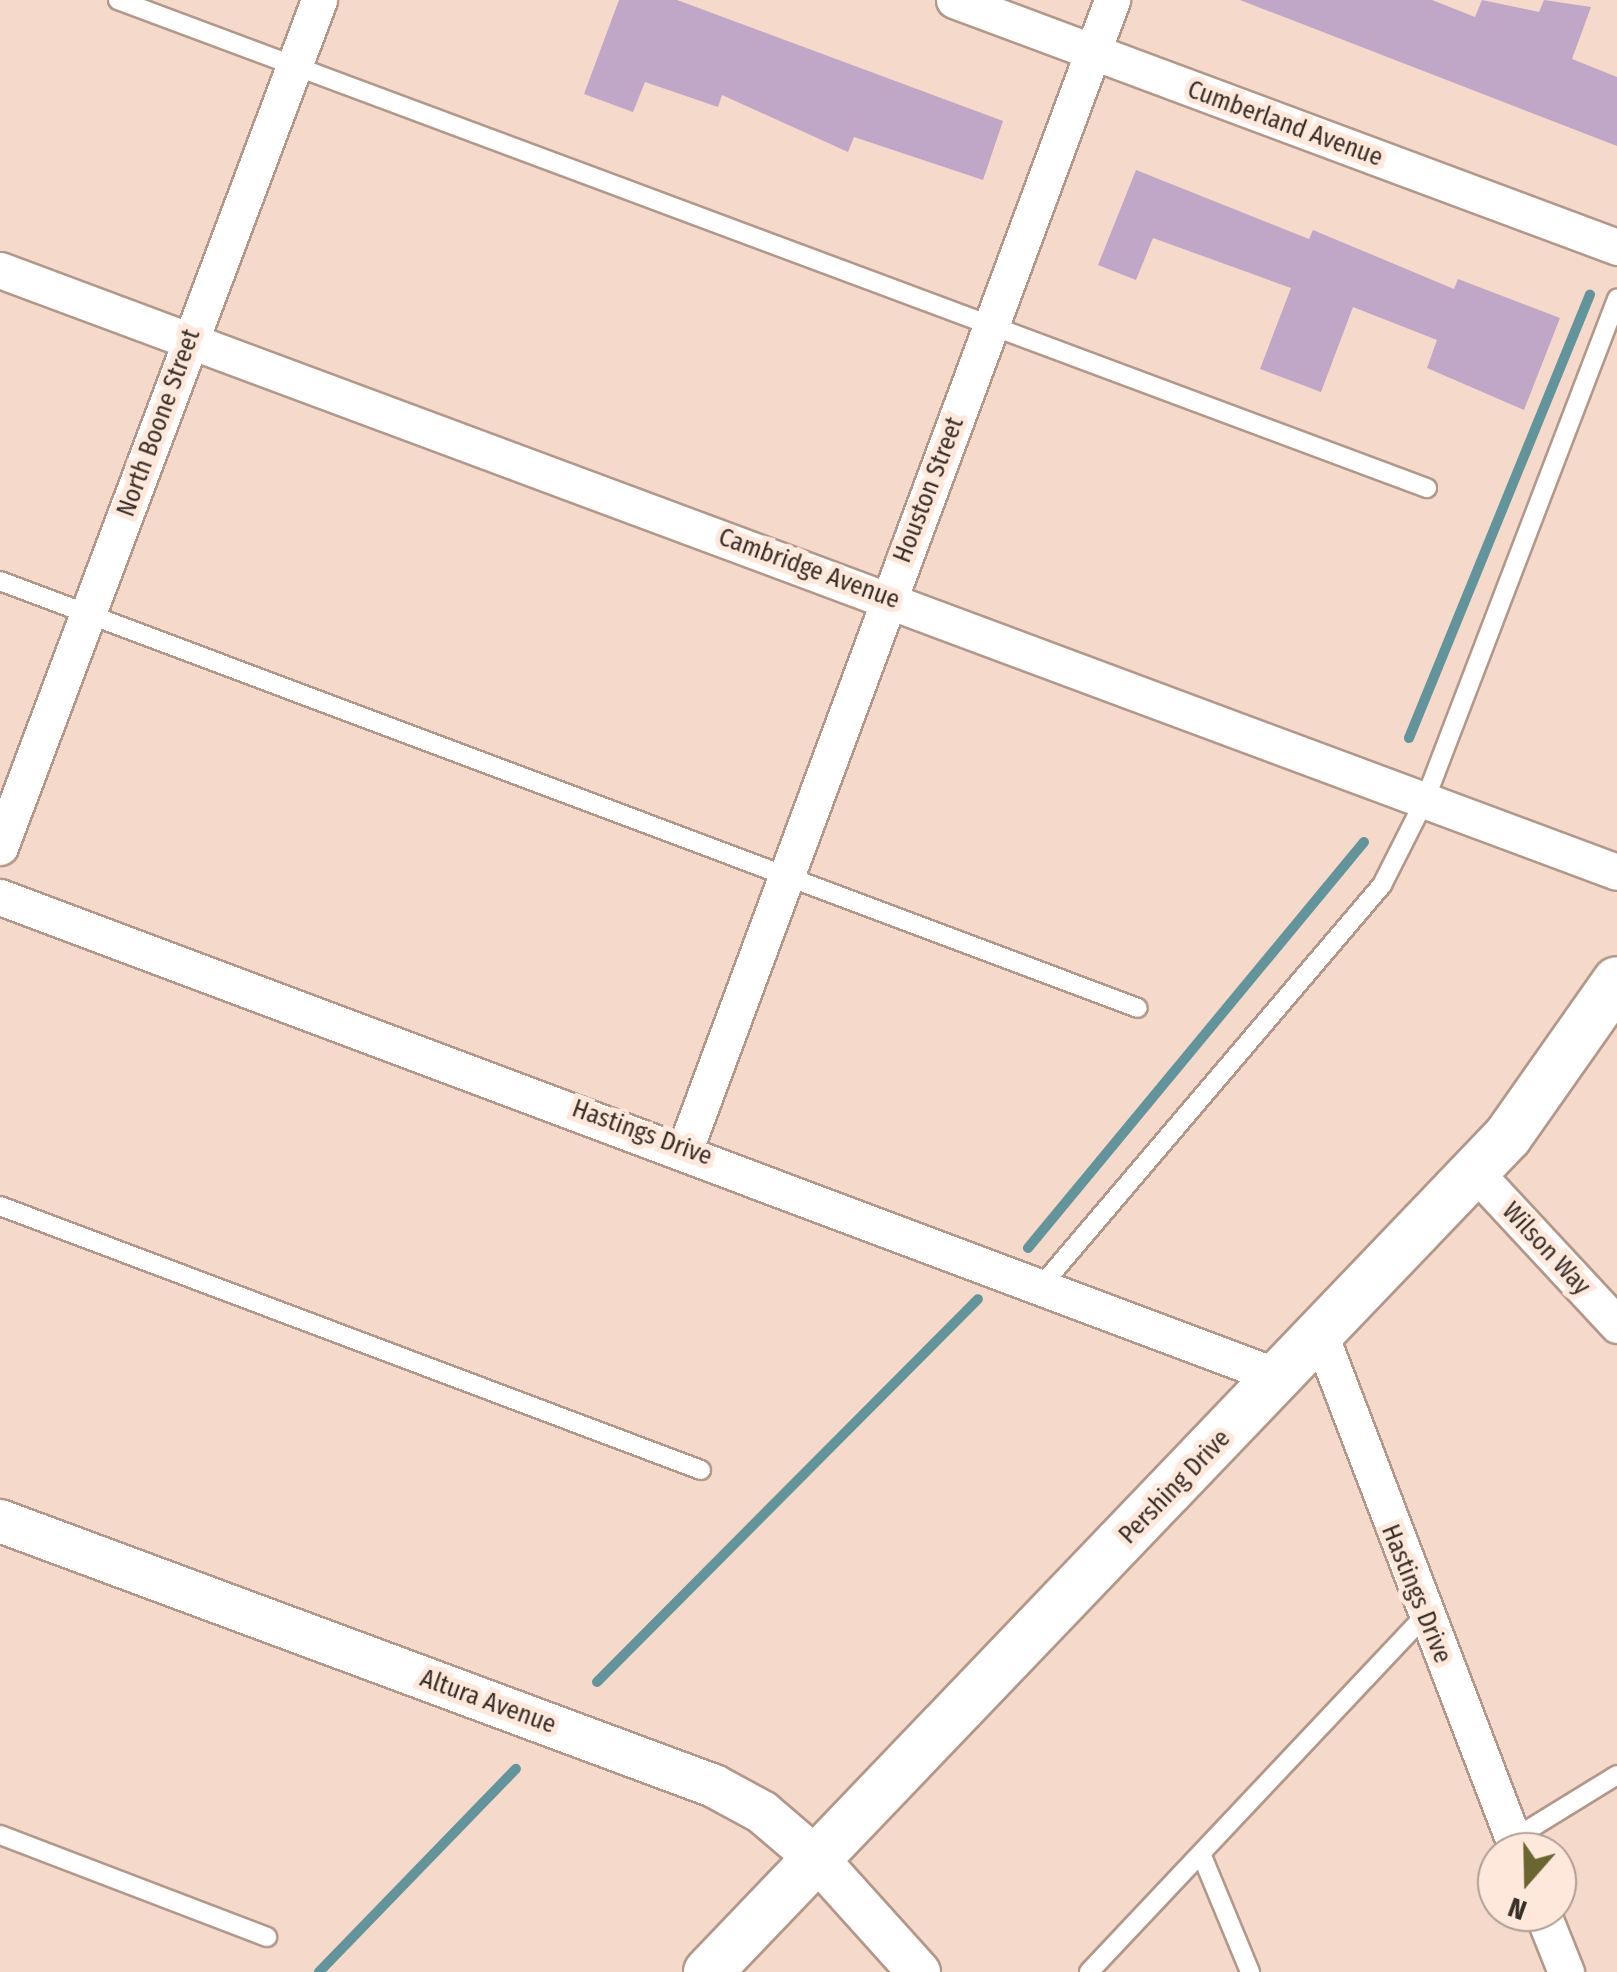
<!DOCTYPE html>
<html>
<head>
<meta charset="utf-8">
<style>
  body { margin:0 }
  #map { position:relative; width:1617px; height:1972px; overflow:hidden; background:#f5d9cb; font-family:"Fira Sans Condensed",sans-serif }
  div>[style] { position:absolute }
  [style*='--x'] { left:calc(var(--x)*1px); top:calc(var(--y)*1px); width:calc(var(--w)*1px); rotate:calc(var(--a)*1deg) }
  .stream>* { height:10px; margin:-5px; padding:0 5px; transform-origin:5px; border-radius:5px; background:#62949b }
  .building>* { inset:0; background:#c0a6c7 }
  .roads { filter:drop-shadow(2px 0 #b1988a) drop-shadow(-2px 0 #b1988a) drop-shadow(0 2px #b1988a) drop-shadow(0 -2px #b1988a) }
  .service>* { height:18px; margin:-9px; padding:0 9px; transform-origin:9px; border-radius:9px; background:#fff }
  .minor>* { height:35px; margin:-17.5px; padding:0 17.5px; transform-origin:17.5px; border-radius:17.5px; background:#fff }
  .tertiary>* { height:42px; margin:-21px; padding:0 21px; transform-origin:21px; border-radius:21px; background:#fff }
  .secondary>* { height:48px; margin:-24px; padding:0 24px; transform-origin:24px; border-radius:24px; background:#fff }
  span { translate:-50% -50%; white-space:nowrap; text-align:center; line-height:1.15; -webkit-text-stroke:10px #fee8dc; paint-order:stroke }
  .street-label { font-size:25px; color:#382e28 }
  .north { position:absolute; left:1477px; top:1832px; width:100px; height:100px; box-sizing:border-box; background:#fee8dc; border:2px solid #af9e94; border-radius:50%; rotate:200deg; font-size:28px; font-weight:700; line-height:40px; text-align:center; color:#382e28 }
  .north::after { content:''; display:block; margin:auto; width:35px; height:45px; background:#6b6531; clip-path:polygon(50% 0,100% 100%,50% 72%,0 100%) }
</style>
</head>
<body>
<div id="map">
  <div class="stream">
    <i style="--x:1409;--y:738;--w:479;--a:-67.8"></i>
    <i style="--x:1028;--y:1248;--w:527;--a:-50.39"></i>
    <i style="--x:597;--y:1682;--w:540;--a:-45.15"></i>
    <i style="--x:319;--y:1972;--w:283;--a:-45.9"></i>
  </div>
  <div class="building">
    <i style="clip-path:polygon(619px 0,677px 0,1003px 121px,983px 180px,854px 137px,848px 152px,722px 95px,718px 107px,645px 82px,633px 112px,584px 94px)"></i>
    <i style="clip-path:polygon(1240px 0,1432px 0,1475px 17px,1482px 0,1539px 12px,1544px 0,1591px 7px,1572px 59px,1617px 77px,1617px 146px)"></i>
    <i style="clip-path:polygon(1136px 170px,1309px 239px,1313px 230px,1454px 289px,1458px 279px,1560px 318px,1524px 410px,1427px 368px,1437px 340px,1353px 307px,1321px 392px,1260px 369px,1291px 288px,1153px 238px,1136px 280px,1098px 265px)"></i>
  </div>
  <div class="roads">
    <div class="service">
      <i style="--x:118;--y:0;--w:1397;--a:20.45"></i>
      <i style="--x:0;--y:581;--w:1215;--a:20.57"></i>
      <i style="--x:0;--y:1206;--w:749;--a:20.64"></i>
      <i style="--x:1042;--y:1285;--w:525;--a:-49.64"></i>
      <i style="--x:1382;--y:885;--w:95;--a:-63.2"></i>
      <i style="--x:1425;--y:800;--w:537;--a:-69.03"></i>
      <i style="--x:0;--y:1835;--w:286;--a:20.9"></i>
      <i style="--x:1513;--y:1839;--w:122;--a:-31.6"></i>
      <i style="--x:1202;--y:1856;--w:126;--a:67.5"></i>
      <i style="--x:1089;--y:1972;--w:490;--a:-46.7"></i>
    </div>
    <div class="minor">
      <i style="--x:954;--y:0;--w:708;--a:20.43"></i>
      <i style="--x:0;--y:270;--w:1725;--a:20.42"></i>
      <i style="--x:0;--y:847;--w:905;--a:-69.36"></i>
      <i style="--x:0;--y:897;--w:1367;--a:20.56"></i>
      <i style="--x:685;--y:1149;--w:1226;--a:-69.61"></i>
      <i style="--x:1475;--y:1172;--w:209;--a:47.1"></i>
      <i style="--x:1320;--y:1334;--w:555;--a:69.08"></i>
      <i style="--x:1542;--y:1912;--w:65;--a:68.2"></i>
    </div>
    <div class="tertiary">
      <i style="--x:0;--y:1521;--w:762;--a:20.36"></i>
      <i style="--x:714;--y:1786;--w:55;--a:28.4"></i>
      <i style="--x:762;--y:1812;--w:74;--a:40.6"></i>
      <i style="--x:818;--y:1860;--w:151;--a:48"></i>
    </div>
    <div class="secondary">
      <i style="--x:708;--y:1972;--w:1157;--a:-46.26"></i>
      <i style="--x:1508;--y:1136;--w:189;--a:-54.9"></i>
    </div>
  </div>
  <div class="street-label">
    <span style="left:1285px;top:124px;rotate:20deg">Cumberland Avenue</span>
    <span style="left:159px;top:423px;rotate:-70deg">North Boone Street</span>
    <span style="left:929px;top:490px;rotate:-69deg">Houston Street</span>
    <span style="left:809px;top:569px;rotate:20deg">Cambridge Avenue</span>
    <span style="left:642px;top:1133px;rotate:20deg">Hastings Drive</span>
    <span style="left:1546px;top:1249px;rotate:47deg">Wilson Way</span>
    <span style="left:1175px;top:1487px;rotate:-46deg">Pershing Drive</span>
    <span style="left:1416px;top:1594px;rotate:68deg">Hastings Drive</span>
    <span style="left:488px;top:1702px;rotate:20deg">Altura Avenue</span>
  </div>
  <div class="north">N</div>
</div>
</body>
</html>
